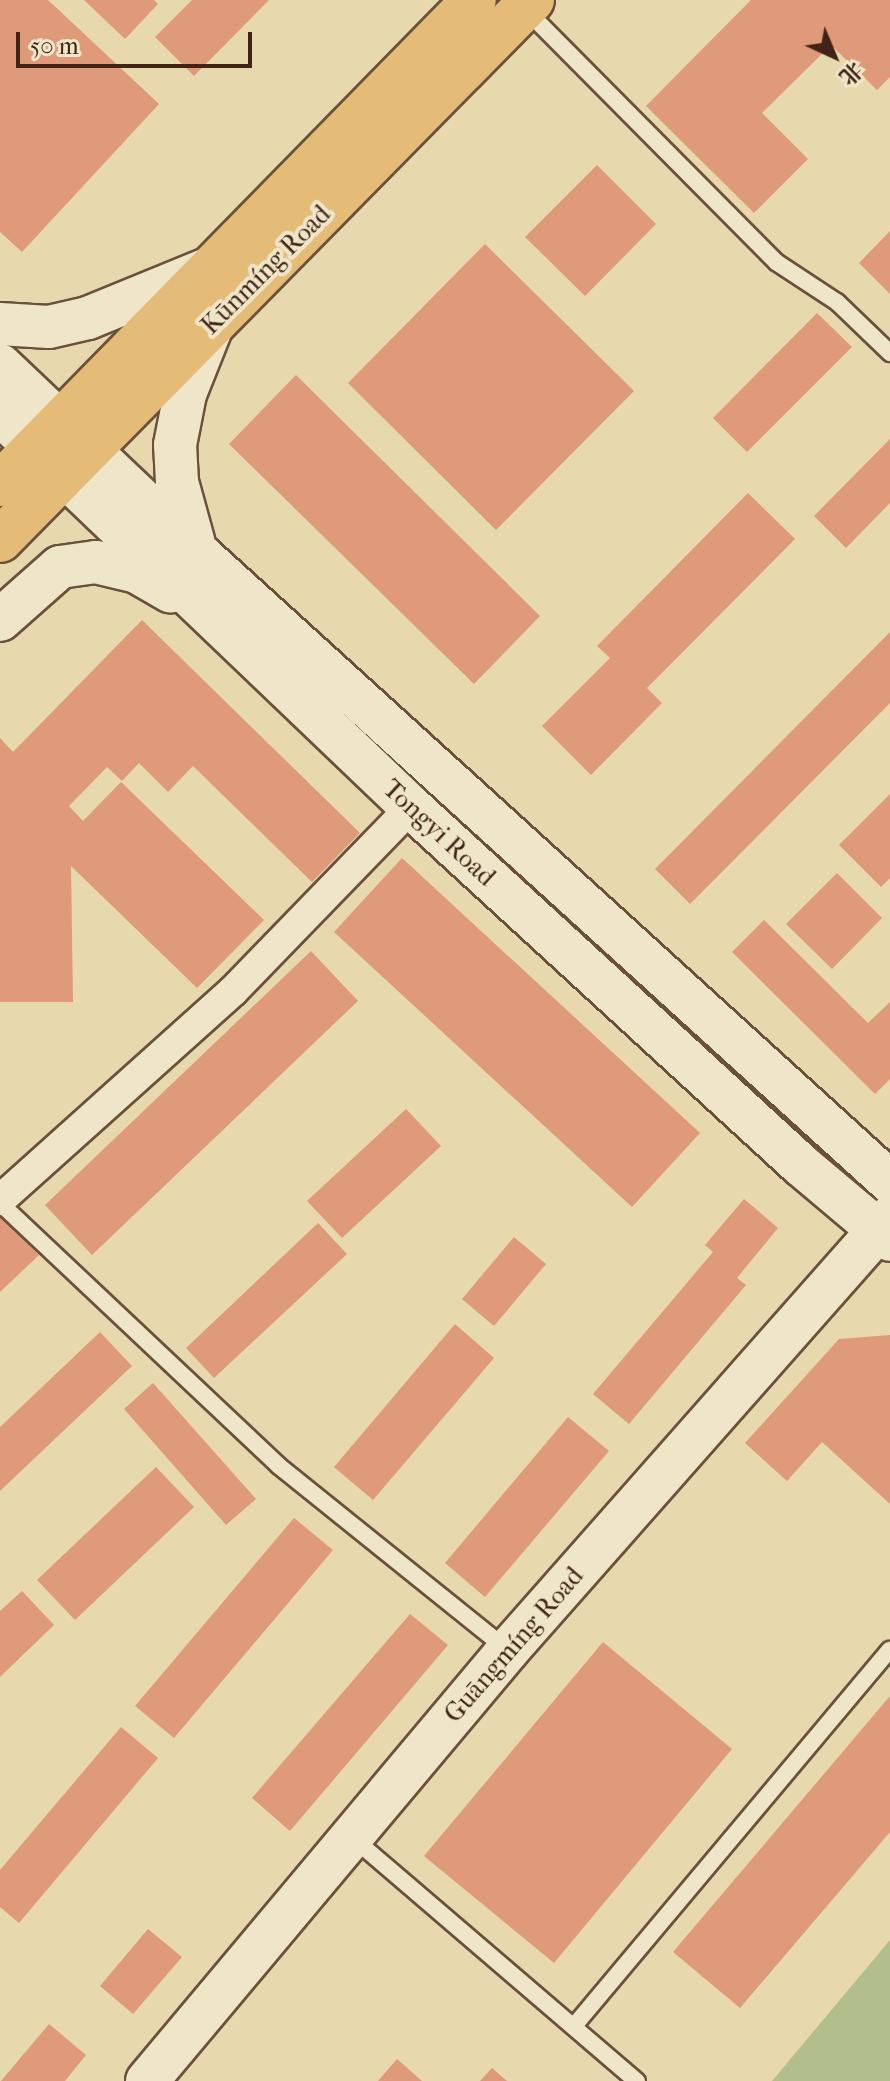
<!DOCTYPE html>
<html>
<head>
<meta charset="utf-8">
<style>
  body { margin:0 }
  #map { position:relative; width:890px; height:2081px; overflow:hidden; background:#e7d8ae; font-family:"IM FELL French Canon","Noto Serif SC",serif }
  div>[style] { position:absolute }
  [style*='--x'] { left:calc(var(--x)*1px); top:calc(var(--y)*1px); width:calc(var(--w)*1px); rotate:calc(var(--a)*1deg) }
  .green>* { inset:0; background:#b2bf8d }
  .building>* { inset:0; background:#df9a79 }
  .roads { filter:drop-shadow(2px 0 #6a513c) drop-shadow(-2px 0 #6a513c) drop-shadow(0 2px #6a513c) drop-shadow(0 -2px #6a513c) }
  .lane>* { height:16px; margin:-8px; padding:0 8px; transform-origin:8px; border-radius:8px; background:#efe6ca }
  .street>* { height:30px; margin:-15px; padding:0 15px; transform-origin:15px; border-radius:15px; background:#efe6ca }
  .secondary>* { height:42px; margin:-21px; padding:0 21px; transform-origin:21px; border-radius:21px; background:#efe6ca }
  .primary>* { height:44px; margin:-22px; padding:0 22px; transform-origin:22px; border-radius:22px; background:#e4bc77 }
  span { translate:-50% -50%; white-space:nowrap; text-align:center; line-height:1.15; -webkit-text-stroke:8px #efe6ca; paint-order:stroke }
  .street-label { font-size:26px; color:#412416 }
  .north { position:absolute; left:794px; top:16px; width:80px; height:80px; -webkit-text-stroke:6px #efe6ca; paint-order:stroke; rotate:136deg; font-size:22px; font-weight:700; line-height:32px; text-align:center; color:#412416 }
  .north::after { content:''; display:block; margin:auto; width:28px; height:36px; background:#412416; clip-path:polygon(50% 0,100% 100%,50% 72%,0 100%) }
  .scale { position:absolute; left:16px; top:32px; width:236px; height:36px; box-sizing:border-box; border:4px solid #412416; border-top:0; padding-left:10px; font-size:24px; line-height:28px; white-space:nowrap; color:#412416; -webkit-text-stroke:6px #efe6ca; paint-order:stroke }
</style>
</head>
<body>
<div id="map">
  <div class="green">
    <i style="clip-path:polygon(890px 1940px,890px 2081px,772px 2081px)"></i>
  </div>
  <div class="building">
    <i style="clip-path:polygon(0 0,48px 0,159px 104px,22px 252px,0 232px)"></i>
    <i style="clip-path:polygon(84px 0,154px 0,158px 4px,125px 39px)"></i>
    <i style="clip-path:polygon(192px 0,269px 0,194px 76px,155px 37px)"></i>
    <i style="clip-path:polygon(751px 0,890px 0,890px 77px,877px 90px,831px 45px,762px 113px,808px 159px,754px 213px,646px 106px)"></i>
    <i style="clip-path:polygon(597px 165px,656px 224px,585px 296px,525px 237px)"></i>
    <i style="clip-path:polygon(890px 231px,890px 294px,859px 263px)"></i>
    <i style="clip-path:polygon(485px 244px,634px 391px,496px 530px,348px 383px)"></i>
    <i style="clip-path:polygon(817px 313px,852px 347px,747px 452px,713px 418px)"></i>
    <i style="clip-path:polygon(296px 375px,540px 616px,474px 684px,229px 444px)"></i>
    <i style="clip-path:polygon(890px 439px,890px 503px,846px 548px,814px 516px)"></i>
    <i style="clip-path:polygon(748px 493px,795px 539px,647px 688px,662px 703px,591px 775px,542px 726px,610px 658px,597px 646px)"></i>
    <i style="clip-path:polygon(142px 620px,360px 833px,312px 882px,193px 766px,168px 792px,139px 763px,122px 781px,107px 767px,69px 806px,83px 821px,121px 782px,264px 920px,197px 988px,71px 866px,73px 1002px,0 1002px,0 738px,13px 752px)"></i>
    <i style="clip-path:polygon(890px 632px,890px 703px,690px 904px,655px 869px)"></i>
    <i style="clip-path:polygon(890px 794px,890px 878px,881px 887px,839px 845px)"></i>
    <i style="clip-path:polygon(402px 858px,700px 1133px,632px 1207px,334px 932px)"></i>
    <i style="clip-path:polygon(837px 873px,882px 918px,832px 969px,786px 924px)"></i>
    <i style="clip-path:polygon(764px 920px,868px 1023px,890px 1002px,890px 1079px,875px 1094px,732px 952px)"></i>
    <i style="clip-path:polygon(311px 951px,358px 1001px,92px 1255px,45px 1205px)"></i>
    <i style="clip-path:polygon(406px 1109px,441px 1146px,342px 1238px,307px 1201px)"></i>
    <i style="clip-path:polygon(744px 1199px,778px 1228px,737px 1278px,746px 1285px,629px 1424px,593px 1394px,713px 1252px,705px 1245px)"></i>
    <i style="clip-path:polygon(0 1215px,39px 1255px,0 1292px)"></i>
    <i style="clip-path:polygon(318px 1223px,347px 1254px,214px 1378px,186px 1348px)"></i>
    <i style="clip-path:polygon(514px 1237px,546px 1264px,494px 1326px,462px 1299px)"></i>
    <i style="clip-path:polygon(455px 1324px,494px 1358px,373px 1500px,334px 1467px)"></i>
    <i style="clip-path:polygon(100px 1332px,132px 1366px,0 1491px,0 1427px)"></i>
    <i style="clip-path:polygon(890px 1335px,890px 1504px,822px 1442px,787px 1481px,745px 1443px,839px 1339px)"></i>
    <i style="clip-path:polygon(153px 1383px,256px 1499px,226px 1525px,124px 1409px)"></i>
    <i style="clip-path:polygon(568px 1417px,609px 1451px,485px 1597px,445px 1563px)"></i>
    <i style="clip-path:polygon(156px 1467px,194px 1507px,75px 1620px,37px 1580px)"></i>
    <i style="clip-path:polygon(294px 1518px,333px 1550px,174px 1738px,135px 1706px)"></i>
    <i style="clip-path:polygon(22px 1591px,54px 1625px,0 1677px,0 1611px)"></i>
    <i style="clip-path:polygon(410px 1614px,448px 1645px,290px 1831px,252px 1798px)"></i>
    <i style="clip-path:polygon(603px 1642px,732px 1749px,554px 1963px,424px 1856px)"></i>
    <i style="clip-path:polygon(890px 1696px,890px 1832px,740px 2008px,673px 1952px)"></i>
    <i style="clip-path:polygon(121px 1727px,158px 1758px,19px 1923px,0 1907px,0 1870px)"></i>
    <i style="clip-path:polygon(148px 1929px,182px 1957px,133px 2014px,100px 1986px)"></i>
    <i style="clip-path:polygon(49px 2024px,86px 2055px,65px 2081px,1px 2081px)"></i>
    <i style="clip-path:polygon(397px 2059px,422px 2081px,378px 2081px)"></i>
    <i style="clip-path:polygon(492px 2068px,507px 2081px,480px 2081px)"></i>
  </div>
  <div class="roads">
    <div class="lane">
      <i style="--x:525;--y:9;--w:356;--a:45.2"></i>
      <i style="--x:776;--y:262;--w:73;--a:33.3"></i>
      <i style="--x:837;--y:302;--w:74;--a:43.9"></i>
      <i style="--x:0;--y:1203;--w:383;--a:43.3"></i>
      <i style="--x:279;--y:1466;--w:294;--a:38.8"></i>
      <i style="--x:353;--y:1838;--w:374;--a:40.6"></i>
      <i style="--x:574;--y:2026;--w:491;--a:-50"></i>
    </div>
    <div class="street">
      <i style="--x:0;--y:1200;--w:313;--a:-41.9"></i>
      <i style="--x:233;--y:991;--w:256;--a:-45.9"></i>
    </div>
    <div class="secondary">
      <i style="--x:0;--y:324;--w:49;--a:3.5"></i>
      <i style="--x:49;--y:327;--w:40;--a:-13"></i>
      <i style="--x:88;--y:318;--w:132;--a:-22.3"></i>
      <i style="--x:0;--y:365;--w:272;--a:43.5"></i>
      <i style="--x:197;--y:552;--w:937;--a:42.27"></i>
      <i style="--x:0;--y:414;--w:569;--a:43.72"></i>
      <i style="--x:411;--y:807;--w:529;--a:42.55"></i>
      <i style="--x:801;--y:1165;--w:116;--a:40.1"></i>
      <i style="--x:196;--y:551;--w:72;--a:-105.4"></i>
      <i style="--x:177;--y:482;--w:37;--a:-93"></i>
      <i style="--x:175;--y:445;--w:52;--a:-78.9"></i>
      <i style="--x:185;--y:394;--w:73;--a:-68.3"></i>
      <i style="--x:0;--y:620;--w:80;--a:-41.5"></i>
      <i style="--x:60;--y:567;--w:36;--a:-8"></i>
      <i style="--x:96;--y:562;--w:42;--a:13.7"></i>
      <i style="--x:137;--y:572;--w:39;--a:30"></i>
      <i style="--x:147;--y:2081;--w:562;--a:-50.05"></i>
      <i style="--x:508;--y:1650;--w:577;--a:-48.58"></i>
    </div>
    <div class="primary">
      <i style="--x:0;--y:484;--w:677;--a:-45.6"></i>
      <i style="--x:0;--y:540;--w:758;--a:-45.43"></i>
    </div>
  </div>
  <div class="street-label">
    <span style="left:266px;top:270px;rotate:-45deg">Kūnmíng Road</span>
    <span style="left:439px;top:833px;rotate:43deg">Tongyi Road</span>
    <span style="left:514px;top:1645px;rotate:-49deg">Guāngmíng Road</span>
  </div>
  <div class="north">北</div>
  <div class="scale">50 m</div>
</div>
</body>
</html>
